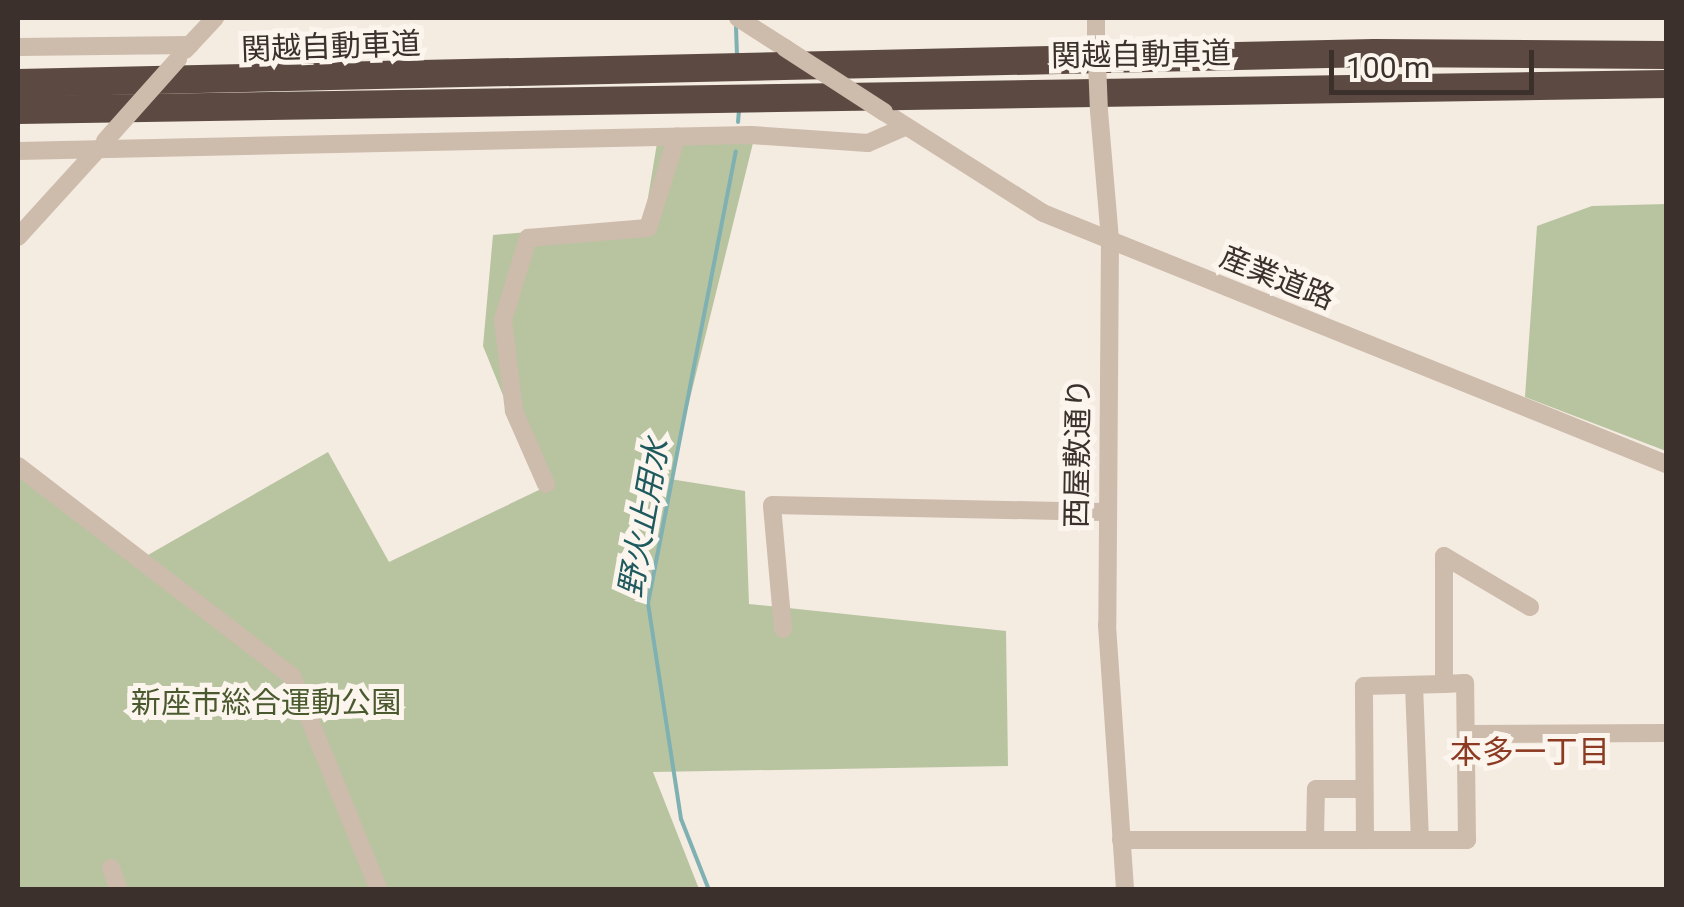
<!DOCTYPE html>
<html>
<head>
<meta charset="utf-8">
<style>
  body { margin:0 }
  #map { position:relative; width:1684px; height:907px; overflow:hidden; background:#f4ebe1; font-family:Roboto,"Noto Sans JP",sans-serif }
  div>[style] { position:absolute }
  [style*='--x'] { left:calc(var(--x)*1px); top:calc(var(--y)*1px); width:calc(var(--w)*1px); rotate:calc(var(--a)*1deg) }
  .green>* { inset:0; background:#b8c4a0 }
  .stream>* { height:4px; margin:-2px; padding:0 2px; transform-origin:2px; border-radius:2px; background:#7fb0b2 }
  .minor>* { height:18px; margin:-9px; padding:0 9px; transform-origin:9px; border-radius:9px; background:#cdbbac }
  .highway>* { height:28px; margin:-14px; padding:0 14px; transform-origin:14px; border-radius:14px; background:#5c4a42 }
  .minor-bridge>* { height:18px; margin:-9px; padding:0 9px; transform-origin:9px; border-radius:9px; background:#cdbbac }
  span { translate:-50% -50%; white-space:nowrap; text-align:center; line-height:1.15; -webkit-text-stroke:10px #fbf5ee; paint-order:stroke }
  .street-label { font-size:30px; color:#3b302b }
  .park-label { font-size:30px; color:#4a5a2e }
  .water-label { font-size:32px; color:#1f5a5e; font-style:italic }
  .neighbourhood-label { font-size:32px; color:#8c3b22 }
  .frame { position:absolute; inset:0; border:20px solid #3b302b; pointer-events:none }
  .scale { position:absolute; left:1329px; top:50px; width:205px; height:45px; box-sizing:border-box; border:5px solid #3b302b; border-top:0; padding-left:12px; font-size:30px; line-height:35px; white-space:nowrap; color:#3b302b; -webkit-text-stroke:8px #fbf5ee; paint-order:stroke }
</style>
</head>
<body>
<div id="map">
  <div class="green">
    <i style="clip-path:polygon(657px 143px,753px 143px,670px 479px,745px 491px,749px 604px,1006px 631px,1008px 766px,653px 772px,699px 889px,18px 889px,18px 472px,134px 563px,328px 452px,389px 562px,541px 489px,483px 346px,493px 235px,644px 222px)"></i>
    <i style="clip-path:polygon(1666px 204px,1666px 451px,1525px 397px,1537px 226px,1592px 206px)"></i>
  </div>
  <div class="stream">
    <i style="--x:736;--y:27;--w:30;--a:88"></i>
    <i style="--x:738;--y:122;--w:11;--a:-85"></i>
    <i style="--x:709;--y:890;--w:76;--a:-111.5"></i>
    <i style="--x:681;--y:819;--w:219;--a:-98.7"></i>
    <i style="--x:648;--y:603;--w:460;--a:-79"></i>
  </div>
  <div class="minor">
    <i style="--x:738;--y:18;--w:56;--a:32.6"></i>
    <i style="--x:1096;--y:18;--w:19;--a:90"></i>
    <i style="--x:18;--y:47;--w:172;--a:-0.7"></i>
    <i style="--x:185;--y:50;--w:44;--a:-46.8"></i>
    <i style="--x:1099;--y:111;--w:129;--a:85.1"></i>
    <i style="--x:1110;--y:240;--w:385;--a:90.4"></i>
    <i style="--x:1107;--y:625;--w:266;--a:86.1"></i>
    <i style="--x:884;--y:112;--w:188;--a:32.4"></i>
    <i style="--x:1043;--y:213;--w:672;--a:21.94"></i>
    <i style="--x:18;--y:151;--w:733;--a:-1.25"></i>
    <i style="--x:751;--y:135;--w:117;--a:3.9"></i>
    <i style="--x:868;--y:143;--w:40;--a:-23.4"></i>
    <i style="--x:18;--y:237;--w:119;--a:-47.7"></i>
    <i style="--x:18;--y:466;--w:345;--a:37.5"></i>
    <i style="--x:292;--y:676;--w:231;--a:67.9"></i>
    <i style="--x:546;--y:484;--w:80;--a:-113.7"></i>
    <i style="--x:514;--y:411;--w:92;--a:-96.9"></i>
    <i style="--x:503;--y:320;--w:86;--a:-73"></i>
    <i style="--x:528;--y:238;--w:120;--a:-4.8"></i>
    <i style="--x:648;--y:228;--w:96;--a:-72.5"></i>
    <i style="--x:783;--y:629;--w:124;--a:-95.1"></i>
    <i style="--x:772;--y:505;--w:331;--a:1.2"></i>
    <i style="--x:1414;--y:685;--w:155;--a:87.8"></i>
    <i style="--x:1468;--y:734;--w:198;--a:-0.3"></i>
    <i style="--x:1315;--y:839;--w:50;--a:-88.9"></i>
    <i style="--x:1316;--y:789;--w:48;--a:0"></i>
    <i style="--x:1121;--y:840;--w:346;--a:0"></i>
    <i style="--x:1467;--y:840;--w:157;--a:-90.7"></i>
    <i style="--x:1465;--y:683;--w:21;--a:177"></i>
    <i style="--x:1444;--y:684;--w:128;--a:-90"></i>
    <i style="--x:1444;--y:556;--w:100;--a:30.7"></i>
    <i style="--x:1365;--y:840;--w:154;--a:-90.4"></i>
    <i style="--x:1364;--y:686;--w:80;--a:-1.4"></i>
    <i style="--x:111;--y:868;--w:23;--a:70"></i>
  </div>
  <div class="highway">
    <i style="--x:18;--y:83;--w:1357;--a:-1.27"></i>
    <i style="--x:1375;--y:53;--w:291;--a:0.4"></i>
    <i style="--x:18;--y:110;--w:1648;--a:-0.9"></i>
  </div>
  <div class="minor-bridge">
    <i style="--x:1096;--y:37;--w:74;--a:87.7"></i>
    <i style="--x:785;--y:48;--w:118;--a:32.9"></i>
    <i style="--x:105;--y:141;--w:110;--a:-48.3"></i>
  </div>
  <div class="street-label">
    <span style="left:331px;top:47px;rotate:-2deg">関越自動車道</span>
    <span style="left:1141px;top:55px;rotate:-1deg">関越自動車道</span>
    <span style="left:1277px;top:278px;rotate:22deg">産業道路</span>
    <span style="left:1078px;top:453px;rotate:-89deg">西屋敷通り</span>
  </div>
  <div class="park-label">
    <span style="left:266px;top:703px">新座市総合運動公園</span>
  </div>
  <div class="water-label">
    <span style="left:644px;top:518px;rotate:-80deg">野火止用水</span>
  </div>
  <div class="neighbourhood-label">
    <span style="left:1530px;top:752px">本多一丁目</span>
  </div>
  <div class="frame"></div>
  <div class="scale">100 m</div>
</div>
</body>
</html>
